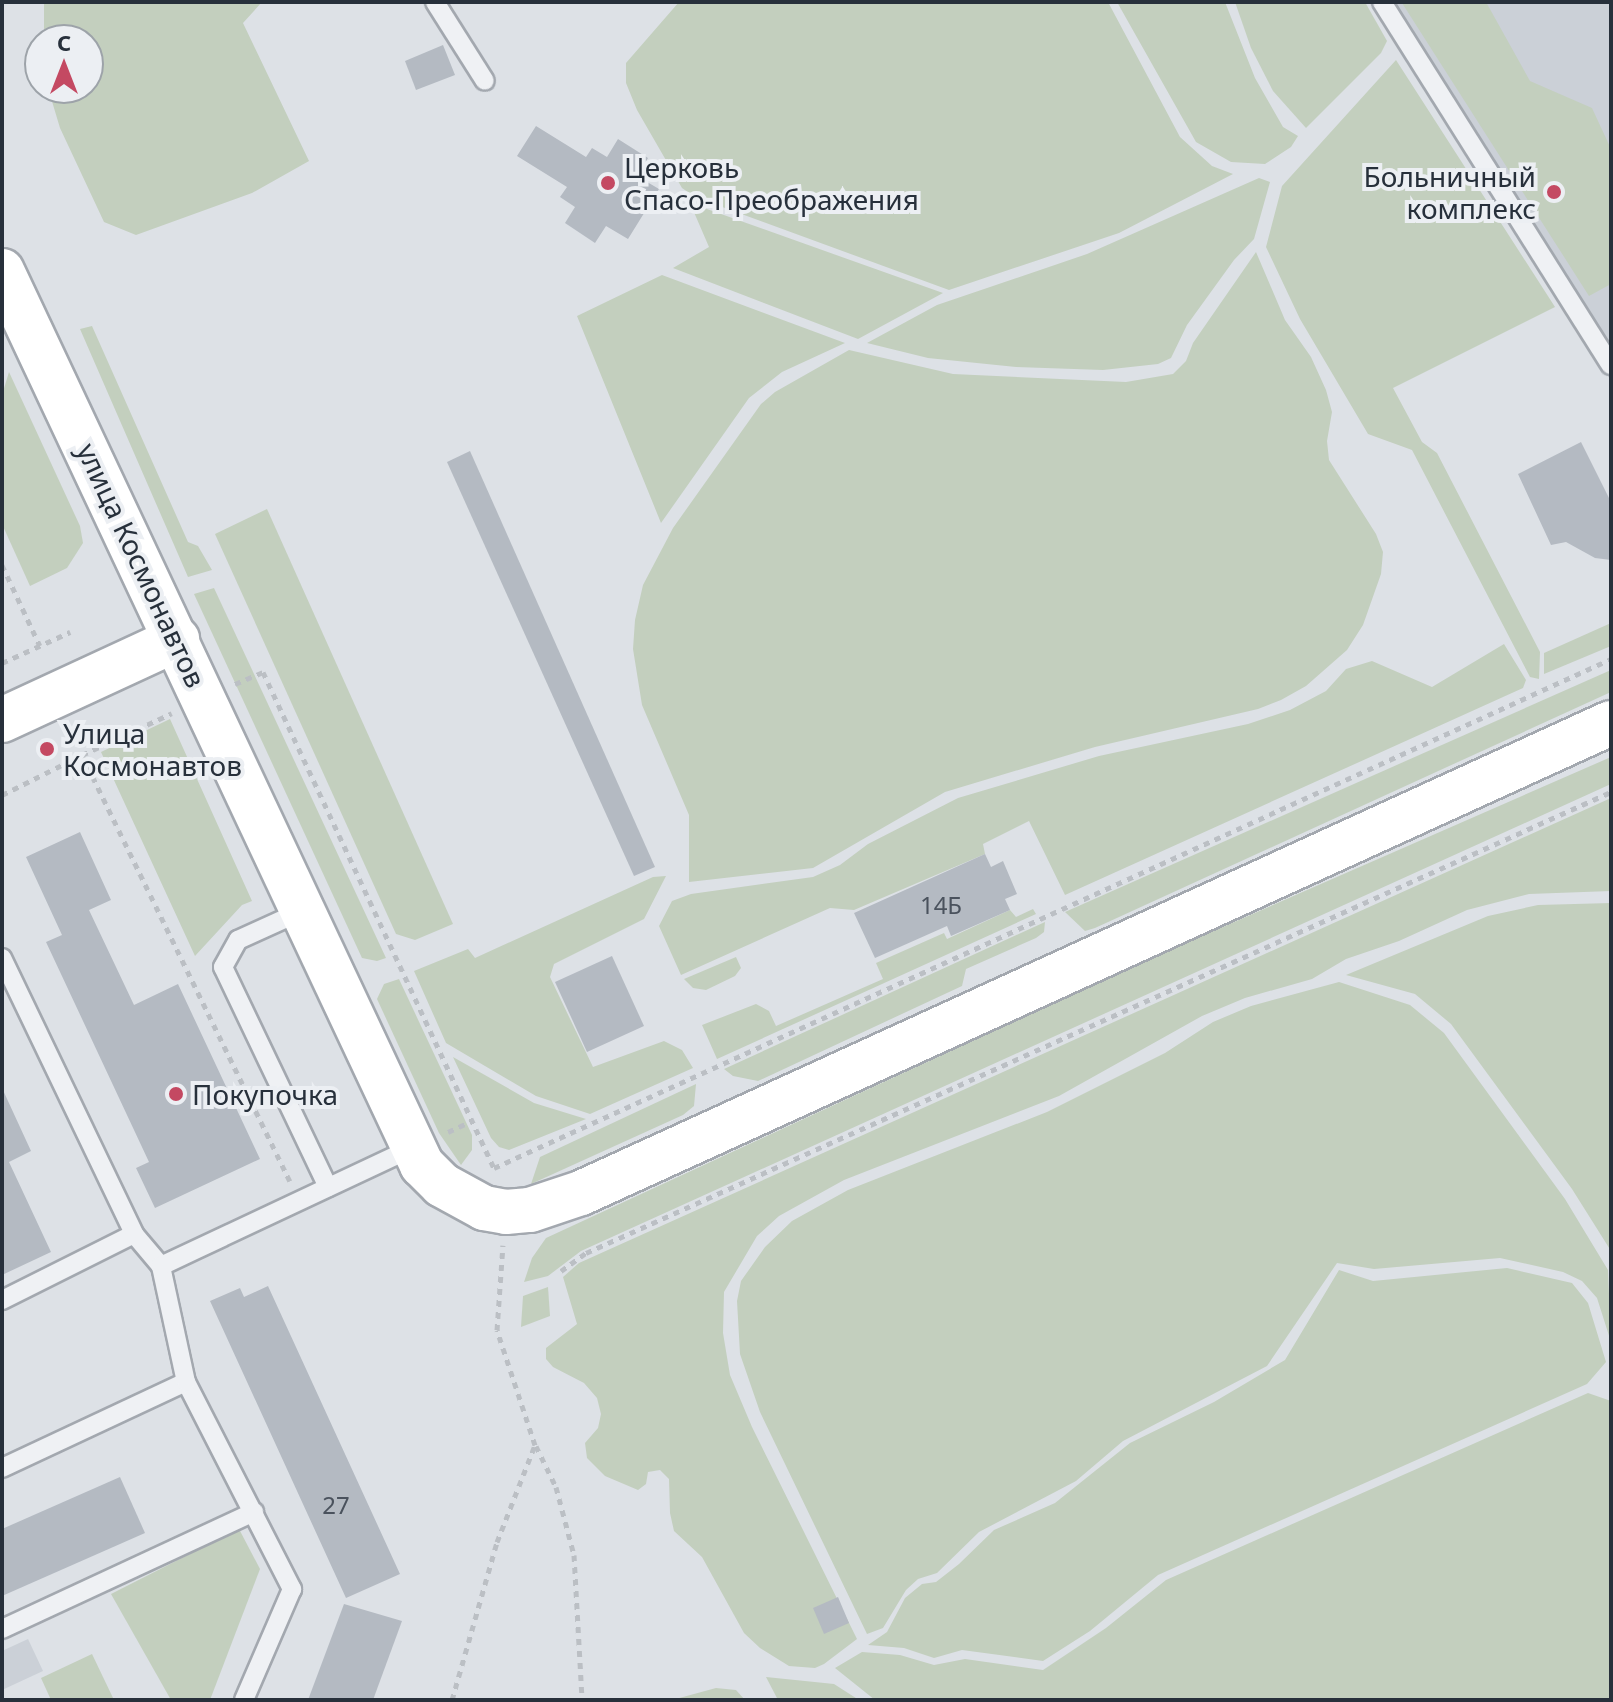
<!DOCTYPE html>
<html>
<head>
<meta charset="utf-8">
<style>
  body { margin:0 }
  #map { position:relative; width:1613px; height:1702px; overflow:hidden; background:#dde1e6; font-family:"Noto Sans",sans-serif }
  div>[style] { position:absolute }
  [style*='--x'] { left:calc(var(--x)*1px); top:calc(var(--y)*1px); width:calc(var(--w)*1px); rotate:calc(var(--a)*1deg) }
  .built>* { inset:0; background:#cbd0d7 }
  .green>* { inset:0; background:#c3cfbe }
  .building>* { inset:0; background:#b4bac2 }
  .path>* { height:5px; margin-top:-2.5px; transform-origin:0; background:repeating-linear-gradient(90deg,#bbbfc4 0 6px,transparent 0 12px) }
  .roads { filter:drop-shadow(2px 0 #a3a8af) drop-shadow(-2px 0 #a3a8af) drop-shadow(0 2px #a3a8af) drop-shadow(0 -2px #a3a8af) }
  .lane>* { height:18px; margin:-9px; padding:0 9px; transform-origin:9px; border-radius:9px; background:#eff1f4 }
  .secondary>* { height:44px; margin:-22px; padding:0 22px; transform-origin:22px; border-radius:22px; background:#fff }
  .dots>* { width:22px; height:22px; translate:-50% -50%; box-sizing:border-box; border:4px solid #eceff3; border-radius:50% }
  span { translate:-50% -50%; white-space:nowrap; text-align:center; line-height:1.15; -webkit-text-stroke:8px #eceff3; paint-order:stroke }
  .number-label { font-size:24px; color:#4a525d }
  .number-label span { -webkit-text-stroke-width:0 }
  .poi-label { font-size:28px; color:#27303b }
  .left { translate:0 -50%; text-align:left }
  .right { translate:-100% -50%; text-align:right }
  .street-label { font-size:28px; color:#27303b }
  .frame { position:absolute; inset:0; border:4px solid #27303b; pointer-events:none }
  .north { position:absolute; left:24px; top:24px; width:80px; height:80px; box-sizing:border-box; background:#eceff3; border:2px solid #9da3a9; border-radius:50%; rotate:0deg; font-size:22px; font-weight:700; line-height:32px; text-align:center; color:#27303b }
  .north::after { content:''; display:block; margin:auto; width:28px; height:36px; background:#c44962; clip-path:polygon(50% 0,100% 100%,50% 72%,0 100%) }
</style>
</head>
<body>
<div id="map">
  <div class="built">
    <i style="clip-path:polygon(1381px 2px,1611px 2px,1611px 381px)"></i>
    <i style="clip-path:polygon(28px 1639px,43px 1671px,2px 1690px,2px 1651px)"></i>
  </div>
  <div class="green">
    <i style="clip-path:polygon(44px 2px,262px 2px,243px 23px,309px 161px,252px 193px,136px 235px,104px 222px,60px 128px,48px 88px,88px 88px,88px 40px,44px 40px)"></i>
    <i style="clip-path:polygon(679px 2px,1108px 2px,1180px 137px,1212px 166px,1233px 174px,1119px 233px,949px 290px,695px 197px,682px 188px,637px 110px,626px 83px,626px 63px)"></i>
    <i style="clip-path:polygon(1117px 2px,1225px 2px,1255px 78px,1283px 127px,1298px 136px,1291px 147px,1265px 164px,1231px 162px,1196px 142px)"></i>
    <i style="clip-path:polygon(1235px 2px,1365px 2px,1387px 41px,1381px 53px,1306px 128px,1273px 91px,1251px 48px)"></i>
    <i style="clip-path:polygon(1486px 2px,1530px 81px,1592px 108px,1611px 149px,1611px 284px,1589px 296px,1402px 3px)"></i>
    <i style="clip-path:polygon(1396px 60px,1555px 307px,1393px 388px,1422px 442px,1437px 453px,1540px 652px,1539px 679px,1530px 677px,1412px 450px,1368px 434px,1300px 319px,1266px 247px,1282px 186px)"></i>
    <i style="clip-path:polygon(1259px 178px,1270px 182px,1254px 239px,1234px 260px,1187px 325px,1171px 358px,1158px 364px,1103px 370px,1016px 367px,928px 358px,867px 343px,937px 305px,1087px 254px)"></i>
    <i style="clip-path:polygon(690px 203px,943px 293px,858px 339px,673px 268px,709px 247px)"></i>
    <i style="clip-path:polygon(1256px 252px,1285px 320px,1311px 357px,1326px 390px,1332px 412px,1327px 441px,1329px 460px,1376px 534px,1383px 552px,1381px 574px,1363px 625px,1347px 650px,1306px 686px,1281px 700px,1258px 709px,1095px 747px,945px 792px,813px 868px,689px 882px,689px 815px,642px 705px,633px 649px,635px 620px,643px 585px,673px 528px,761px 404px,775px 392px,849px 350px,953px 374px,1126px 382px,1173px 374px,1186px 361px,1193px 343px)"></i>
    <i style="clip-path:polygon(662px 275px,845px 343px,782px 372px,749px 398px,661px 523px,577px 316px)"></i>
    <i style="clip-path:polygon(92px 326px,188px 542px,198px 546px,212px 570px,188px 577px,80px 329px)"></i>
    <i style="clip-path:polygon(9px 372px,80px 526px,83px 543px,67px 568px,30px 586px,2px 524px,2px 395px)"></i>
    <i style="clip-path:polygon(267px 509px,453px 924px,415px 940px,396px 934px,215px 534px)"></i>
    <i style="clip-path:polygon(214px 588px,386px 958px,377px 961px,362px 958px,194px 594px)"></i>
    <i style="clip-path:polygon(1611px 623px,1611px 646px,1544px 674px,1544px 653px)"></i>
    <i style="clip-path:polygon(1504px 644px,1526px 680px,1523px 688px,1065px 895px,1029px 821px,983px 844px,985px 854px,854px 910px,830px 908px,681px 975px,659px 926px,672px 901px,691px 894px,813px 877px,840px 865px,868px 844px,958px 798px,1099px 756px,1248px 724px,1290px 710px,1326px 691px,1346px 669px,1372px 661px,1432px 687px)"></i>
    <i style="clip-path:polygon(1611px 670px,1611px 692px,1095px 928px,1085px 931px,1065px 912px)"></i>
    <i style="clip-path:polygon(170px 719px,252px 901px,242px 905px,195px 956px,101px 752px)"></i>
    <i style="clip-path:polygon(1611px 757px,1611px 784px,581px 1251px,548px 1276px,524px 1282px,532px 1258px,546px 1238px,1161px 954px)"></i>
    <i style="clip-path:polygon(1611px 798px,1611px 891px,1529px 894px,1467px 910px,1399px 941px,1346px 959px,1312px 979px,1245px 998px,1202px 1016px,1059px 1096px,844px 1180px,779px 1216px,757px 1236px,724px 1292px,723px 1333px,730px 1375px,752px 1427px,857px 1639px,824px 1664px,815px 1668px,789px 1666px,760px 1648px,744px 1633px,702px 1557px,674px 1531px,670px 1513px,669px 1479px,660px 1470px,648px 1472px,646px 1484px,638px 1490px,605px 1476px,587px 1458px,585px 1443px,598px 1428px,601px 1414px,597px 1398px,584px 1383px,553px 1367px,546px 1359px,546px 1348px,577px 1324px,563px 1277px,579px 1263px)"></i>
    <i style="clip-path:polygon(666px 876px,644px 919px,554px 964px,550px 977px,593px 1067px,664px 1041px,682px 1050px,693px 1068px,590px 1114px,536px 1096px,446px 1043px,414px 971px,468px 949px,475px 958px,653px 877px)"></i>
    <i style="clip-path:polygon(1611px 903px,1611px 1251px,1572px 1189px,1451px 1024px,1415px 994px,1346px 975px,1488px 916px,1538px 905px)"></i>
    <i style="clip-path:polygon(1033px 909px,1036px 914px,717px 1059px,702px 1025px,756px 1004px,769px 1011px,776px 1026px,883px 979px,876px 963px,944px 933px,947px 939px,1010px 910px,1016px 917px)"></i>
    <i style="clip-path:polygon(1045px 922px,1044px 932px,1036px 938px,966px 969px,962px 986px,758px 1081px,733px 1076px,724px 1069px)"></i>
    <i style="clip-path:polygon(736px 957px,741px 968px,735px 976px,706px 990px,693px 988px,684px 979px)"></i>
    <i style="clip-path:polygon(399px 979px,472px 1135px,472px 1150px,461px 1165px,439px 1133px,377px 999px,384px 984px)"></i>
    <i style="clip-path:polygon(1339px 982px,1410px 1005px,1444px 1033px,1565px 1199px,1608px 1270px,1611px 1342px,1597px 1298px,1582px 1281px,1563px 1272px,1500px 1258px,1374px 1269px,1337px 1263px,1267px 1366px,1123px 1441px,1076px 1481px,979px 1532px,937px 1573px,918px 1579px,906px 1590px,883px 1628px,867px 1634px,760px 1412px,740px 1354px,737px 1301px,741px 1281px,765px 1247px,792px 1221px,848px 1190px,1047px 1112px,1165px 1053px,1213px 1022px,1251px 1006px)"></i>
    <i style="clip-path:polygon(453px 1057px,534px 1103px,586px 1119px,509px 1150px,499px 1147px,491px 1138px)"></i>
    <i style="clip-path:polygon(696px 1084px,694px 1106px,683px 1115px,531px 1184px,540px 1157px)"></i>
    <i style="clip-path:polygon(1507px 1268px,1572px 1283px,1588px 1303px,1606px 1362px,1587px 1384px,1158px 1575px,1090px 1631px,1043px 1661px,962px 1650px,934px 1658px,904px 1648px,868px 1645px,887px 1632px,905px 1598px,922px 1584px,936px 1582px,959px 1564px,994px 1530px,1055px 1503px,1130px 1443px,1214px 1402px,1285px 1360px,1339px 1270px,1373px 1281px)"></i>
    <i style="clip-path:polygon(548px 1287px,550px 1316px,521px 1327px,523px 1296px)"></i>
    <i style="clip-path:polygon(1588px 1393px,1611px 1401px,1611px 1700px,875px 1700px,835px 1668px,862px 1652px,900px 1655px,934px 1665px,965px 1659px,1043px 1670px,1106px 1628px,1166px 1580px)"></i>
    <i style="clip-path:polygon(239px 1529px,260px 1569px,210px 1700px,171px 1700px,111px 1594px)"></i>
    <i style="clip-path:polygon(92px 1654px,114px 1700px,51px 1700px,41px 1678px)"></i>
    <i style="clip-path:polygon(766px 1677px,834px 1684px,859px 1700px,778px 1700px)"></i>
    <i style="clip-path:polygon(716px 1688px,736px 1690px,745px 1700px,672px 1700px)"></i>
  </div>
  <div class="building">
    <i style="clip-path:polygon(443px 45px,455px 75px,416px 90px,405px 61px)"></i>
    <i style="clip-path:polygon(536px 126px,586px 157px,592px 148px,607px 157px,618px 139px,648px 158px,637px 176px,659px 189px,628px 239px,606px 226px,595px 243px,565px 223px,575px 207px,560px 197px,567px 187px,517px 156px)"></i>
    <i style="clip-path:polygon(1581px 442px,1611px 502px,1611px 560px,1595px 558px,1566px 542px,1551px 545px,1518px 474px)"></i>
    <i style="clip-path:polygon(470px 451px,655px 867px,634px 876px,447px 462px)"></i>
    <i style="clip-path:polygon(80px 832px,111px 900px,89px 910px,134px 1005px,178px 984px,260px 1159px,155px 1208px,136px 1168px,149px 1162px,46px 942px,62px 935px,26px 857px)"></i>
    <i style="clip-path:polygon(985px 854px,991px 867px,1003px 861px,1017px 894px,1005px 899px,1010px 910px,951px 936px,947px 926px,875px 958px,854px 913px)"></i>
    <i style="clip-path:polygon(612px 956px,644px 1026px,587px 1052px,555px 982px)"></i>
    <i style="clip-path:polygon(2px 1088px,31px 1151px,9px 1162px,51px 1252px,2px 1275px)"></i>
    <i style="clip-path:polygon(268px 1286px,400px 1574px,346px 1598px,210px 1301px,240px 1288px,244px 1297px)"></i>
    <i style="clip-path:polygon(120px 1477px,145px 1533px,2px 1596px,2px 1529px)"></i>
    <i style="clip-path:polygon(838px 1597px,849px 1623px,824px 1634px,813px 1608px)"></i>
    <i style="clip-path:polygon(344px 1604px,402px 1621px,373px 1700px,308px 1700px)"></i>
  </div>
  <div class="path">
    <i style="--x:2;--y:565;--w:89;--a:64.9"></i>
    <i style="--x:2;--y:663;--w:75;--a:-24.5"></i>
    <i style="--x:235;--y:684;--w:30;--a:-23"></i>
    <i style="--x:263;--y:672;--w:547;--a:65.03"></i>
    <i style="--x:494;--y:1168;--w:1228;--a:-24.5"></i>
    <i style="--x:82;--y:755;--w:99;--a:-25"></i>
    <i style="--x:2;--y:795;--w:89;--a:-26.6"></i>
    <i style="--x:82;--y:755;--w:474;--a:64"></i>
    <i style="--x:448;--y:1132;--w:26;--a:-25"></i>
    <i style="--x:561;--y:1271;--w:31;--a:-36"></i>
    <i style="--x:586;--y:1253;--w:1124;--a:-24.22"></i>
    <i style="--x:536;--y:1446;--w:46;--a:64"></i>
    <i style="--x:556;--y:1487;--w:70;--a:75.2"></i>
    <i style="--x:574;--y:1555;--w:145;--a:86.8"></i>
    <i style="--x:452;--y:1700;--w:164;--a:-74.1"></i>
    <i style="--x:497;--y:1542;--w:104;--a:-68.6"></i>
    <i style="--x:535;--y:1445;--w:121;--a:-108.3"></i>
    <i style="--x:497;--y:1330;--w:85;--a:-86"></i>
  </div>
  <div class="roads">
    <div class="lane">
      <i style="--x:435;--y:2;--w:93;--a:57.7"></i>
      <i style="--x:1382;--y:2;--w:429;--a:57.8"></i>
      <i style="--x:304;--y:910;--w:72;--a:155.6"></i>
      <i style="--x:238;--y:940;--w:31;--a:119"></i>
      <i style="--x:223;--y:967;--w:244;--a:64.5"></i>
      <i style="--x:2;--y:958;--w:306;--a:64.4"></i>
      <i style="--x:134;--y:1234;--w:148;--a:153.4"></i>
      <i style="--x:134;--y:1234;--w:42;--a:49.8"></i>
      <i style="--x:186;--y:1382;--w:233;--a:62.9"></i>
      <i style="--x:292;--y:1589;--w:121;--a:113.4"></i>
      <i style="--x:2;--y:1468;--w:203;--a:-25.1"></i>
      <i style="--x:186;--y:1382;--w:119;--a:-102.2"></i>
      <i style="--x:161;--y:1266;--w:280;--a:-25.2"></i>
      <i style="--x:2;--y:1629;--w:278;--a:-24.9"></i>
    </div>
    <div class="secondary">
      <i style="--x:2;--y:271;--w:988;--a:64.84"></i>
      <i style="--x:422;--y:1165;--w:28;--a:45"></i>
      <i style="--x:442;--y:1185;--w:48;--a:28.7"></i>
      <i style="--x:484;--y:1208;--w:22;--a:10"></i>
      <i style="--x:506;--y:1212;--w:24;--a:-5"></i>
      <i style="--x:530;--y:1210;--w:54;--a:-18.4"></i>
      <i style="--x:581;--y:1193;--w:1132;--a:-24.53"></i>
      <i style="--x:2;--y:720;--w:193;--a:-24.8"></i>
    </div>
  </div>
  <div class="dots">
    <i style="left:608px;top:183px;background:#c44962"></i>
    <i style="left:1554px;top:192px;background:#c44962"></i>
    <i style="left:47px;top:749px;background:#c44962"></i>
    <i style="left:176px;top:1094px;background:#c44962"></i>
  </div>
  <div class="number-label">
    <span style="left:941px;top:905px">14Б</span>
    <span style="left:336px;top:1505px">27</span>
  </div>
  <div class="poi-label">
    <span class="left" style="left:624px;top:183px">Церковь<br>Спасо-Преображения</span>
    <span class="right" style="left:1536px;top:192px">Больничный<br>комплекс</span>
    <span class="left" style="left:63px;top:749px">Улица<br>Космонавтов</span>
    <span class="left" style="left:192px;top:1094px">Покупочка</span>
  </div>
  <div class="street-label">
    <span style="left:142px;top:565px;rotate:65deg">улица Космонавтов</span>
  </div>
  <div class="frame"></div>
  <div class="north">С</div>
</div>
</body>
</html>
